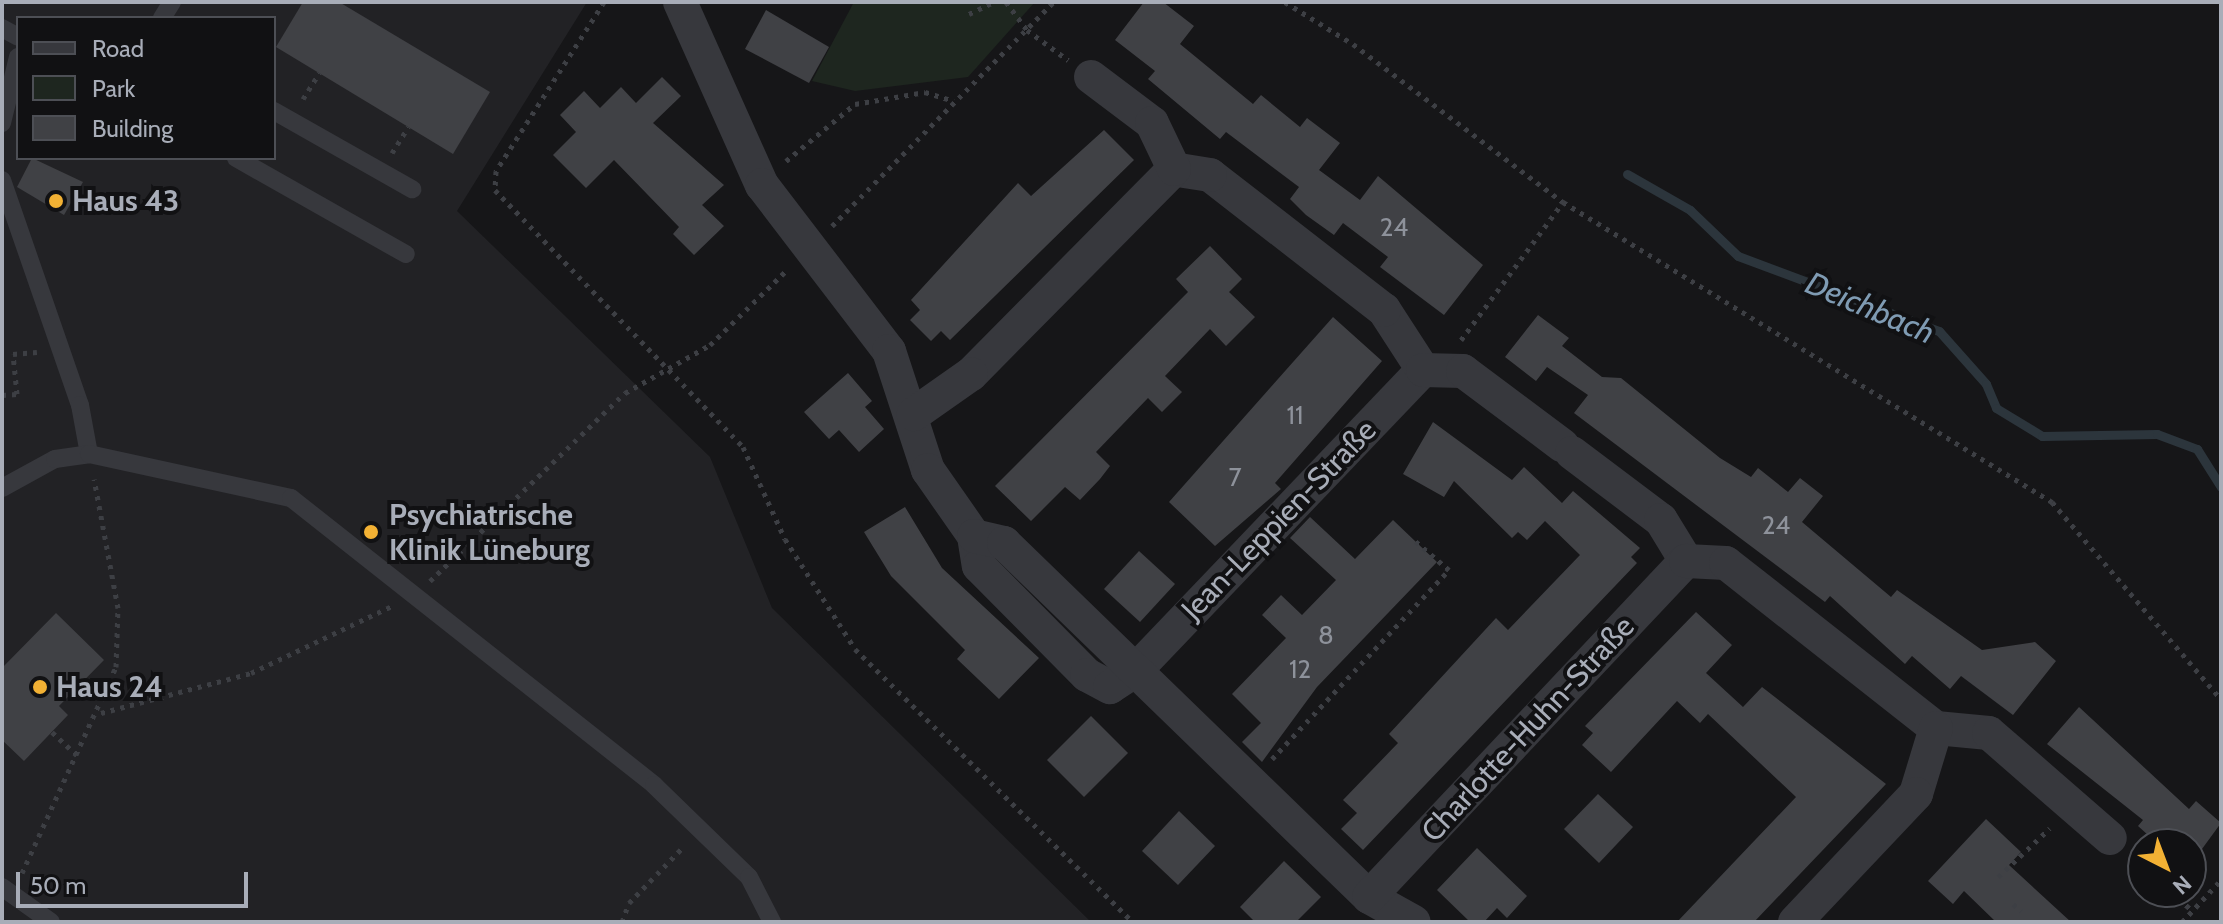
<!DOCTYPE html>
<html>
<head>
<meta charset="utf-8">
<style>
  body { margin:0 }
  #map { position:relative; width:2223px; height:924px; overflow:hidden; background:#161618; font-family:Cabin,sans-serif }
  div>[style] { position:absolute }
  [style*='--x'] { left:calc(var(--x)*1px); top:calc(var(--y)*1px); width:calc(var(--w)*1px); rotate:calc(var(--a)*1deg) }
  .built>* { inset:0; background:#222225 }
  .green>* { inset:0; background:#1e261f }
  .stream>* { height:9px; margin:-4.5px; padding:0 4.5px; transform-origin:4.5px; border-radius:4.5px; background:#2c353c }
  .building>* { inset:0; background:#404145 }
  .path>* { height:5px; margin-top:-2.5px; transform-origin:0; background:repeating-linear-gradient(90deg,#3d3f44 0 4px,transparent 0 10px) }
  .service>* { height:18px; margin:-9px; padding:0 9px; transform-origin:9px; border-radius:9px; background:#37383d }
  .minor>* { height:34px; margin:-17px; padding:0 17px; transform-origin:17px; border-radius:17px; background:#37383d }
  .dots>* { width:22px; height:22px; translate:-50% -50%; box-sizing:border-box; border:4px solid #111113; border-radius:50% }
  span { translate:-50% -50%; white-space:nowrap; text-align:center; line-height:1.15; -webkit-text-stroke:8px #111113; paint-order:stroke }
  .number-label { font-size:26px; color:#8e929b }
  .number-label span { -webkit-text-stroke-width:0 }
  .poi-label { font-size:30px; color:#a8adb8; font-weight:700 }
  .left { translate:0 -50%; text-align:left }
  .street-label { font-size:30px; color:#a8adb8 }
  .water-label { font-size:32px; color:#7f9bb3; font-style:italic }
  .frame { position:absolute; inset:0; border:4px solid #a8adb8; pointer-events:none }
  .legend { position:absolute; left:16px; top:16px; width:260px; height:144px; box-sizing:border-box; background:#111113; border:2px solid #4d4f55; margin:0; padding:10px 14px; list-style:none; font-size:24px; color:#a8adb8 }
  .legend li { display:flex; align-items:center; gap:16px; height:40px }
  .legend b { width:40px; border:2px solid #4d4f55 }
  .north { position:absolute; left:2127px; top:828px; width:80px; height:80px; box-sizing:border-box; background:#111113; border:2px solid #4d4f55; border-radius:50%; rotate:138deg; font-size:22px; font-weight:700; line-height:32px; text-align:center; color:#a8adb8 }
  .north::after { content:''; display:block; margin:auto; width:28px; height:36px; background:#f2b134; clip-path:polygon(50% 0,100% 100%,50% 72%,0 100%) }
  .scale { position:absolute; left:16px; top:872px; width:232px; height:36px; box-sizing:border-box; border:4px solid #a8adb8; border-top:0; padding-left:10px; font-size:24px; line-height:28px; white-space:nowrap; color:#a8adb8; -webkit-text-stroke:6px #111113; paint-order:stroke }
</style>
</head>
<body>
<div id="map">
  <div class="built">
    <i style="clip-path:polygon(evenodd,2px 2px,587px 2px,457px 211px,710px 457px,772px 608px,1091px 922px,2px 922px,2px 2px,18px 18px,274px 18px,274px 158px,18px 158px,18px 18px)"></i>
  </div>
  <div class="green">
    <i style="clip-path:polygon(854px 2px,1035px 2px,968px 77px,855px 91px,812px 81px)"></i>
  </div>
  <div class="stream">
    <i style="--x:1627;--y:174;--w:73;--a:29.7"></i>
    <i style="--x:1690;--y:210;--w:66;--a:43.8"></i>
    <i style="--x:1738;--y:256;--w:215;--a:20.5"></i>
    <i style="--x:1939;--y:331;--w:71;--a:48.4"></i>
    <i style="--x:1986;--y:384;--w:26;--a:67"></i>
    <i style="--x:1996;--y:408;--w:54;--a:31.3"></i>
    <i style="--x:2042;--y:436;--w:115;--a:-1"></i>
    <i style="--x:2157;--y:434;--w:43;--a:20.6"></i>
    <i style="--x:2197;--y:449;--w:45;--a:57.7"></i>
  </div>
  <div class="building">
    <i style="clip-path:polygon(303px 2px,339px 2px,490px 92px,453px 154px,276px 47px)"></i>
    <i style="clip-path:polygon(1144px 2px,1163px 2px,1194px 26px,1180px 44px,1253px 104px,1261px 95px,1300px 127px,1307px 118px,1340px 143px,1319px 170px,1360px 200px,1378px 176px,1483px 265px,1444px 315px,1380px 267px,1388px 257px,1343px 223px,1334px 235px,1306px 215px,1290px 199px,1299px 187px,1226px 132px,1220px 139px,1148px 79px,1155px 71px,1115px 40px)"></i>
    <i style="clip-path:polygon(766px 10px,829px 47px,809px 83px,745px 49px)"></i>
    <i style="clip-path:polygon(662px 77px,681px 96px,653px 123px,724px 185px,702px 205px,724px 226px,694px 255px,673px 234px,679px 227px,614px 160px,586px 188px,553px 155px,576px 132px,560px 115px,584px 91px,600px 108px,621px 87px,636px 103px)"></i>
    <i style="clip-path:polygon(1104px 130px,1134px 160px,950px 340px,941px 331px,931px 341px,910px 320px,920px 310px,911px 300px,1018px 183px,1031px 196px)"></i>
    <i style="clip-path:polygon(32px 158px,83px 182px,64px 215px,17px 187px)"></i>
    <i style="clip-path:polygon(1210px 246px,1242px 279px,1229px 292px,1255px 317px,1226px 346px,1210px 329px,1165px 376px,1182px 392px,1162px 412px,1148px 398px,1096px 452px,1110px 466px,1100px 479px,1080px 500px,1065px 487px,1031px 521px,995px 486px,1188px 292px,1176px 279px)"></i>
    <i style="clip-path:polygon(1538px 315px,1569px 338px,1562px 346px,1602px 377px,1621px 378px,1720px 458px,1751px 477px,1758px 468px,1788px 492px,1800px 478px,1823px 496px,1802px 522px,1891px 597px,1897px 590px,1982px 650px,2035px 642px,2056px 661px,2013px 715px,1961px 676px,1950px 689px,1912px 656px,1905px 664px,1830px 596px,1825px 602px,1574px 413px,1588px 395px,1547px 367px,1536px 381px,1505px 357px)"></i>
    <i style="clip-path:polygon(1333px 317px,1382px 361px,1275px 483px,1281px 489px,1215px 546px,1169px 502px)"></i>
    <i style="clip-path:polygon(848px 373px,872px 401px,865px 407px,884px 429px,859px 452px,839px 430px,829px 439px,804px 412px)"></i>
    <i style="clip-path:polygon(1433px 422px,1512px 480px,1524px 467px,1562px 503px,1573px 491px,1640px 548px,1631px 557px,1637px 563px,1363px 850px,1341px 829px,1357px 813px,1343px 800px,1398px 743px,1389px 734px,1496px 618px,1508px 630px,1580px 555px,1545px 521px,1527px 540px,1518px 532px,1512px 538px,1454px 481px,1444px 497px,1403px 474px)"></i>
    <i style="clip-path:polygon(905px 507px,942px 568px,1039px 658px,999px 699px,957px 659px,965px 650px,891px 576px,864px 532px)"></i>
    <i style="clip-path:polygon(1310px 517px,1355px 559px,1393px 520px,1437px 562px,1317px 687px,1262px 762px,1242px 742px,1261px 723px,1232px 694px,1286px 638px,1262px 615px,1281px 595px,1302px 615px,1336px 580px,1290px 538px)"></i>
    <i style="clip-path:polygon(1139px 551px,1175px 584px,1140px 622px,1104px 589px)"></i>
    <i style="clip-path:polygon(1696px 612px,1732px 645px,1706px 673px,1743px 707px,1762px 687px,1886px 784px,1754px 922px,1677px 922px,1796px 797px,1708px 714px,1700px 723px,1677px 701px,1611px 772px,1582px 745px,1593px 733px,1585px 726px)"></i>
    <i style="clip-path:polygon(56px 613px,104px 660px,59px 706px,68px 715px,24px 761px,2px 740px,2px 668px)"></i>
    <i style="clip-path:polygon(2079px 707px,2189px 809px,2196px 801px,2221px 823px,2191px 864px,2191px 844px,2158px 844px,2138px 826px,2143px 820px,2047px 744px)"></i>
    <i style="clip-path:polygon(1091px 716px,1128px 753px,1084px 797px,1047px 760px)"></i>
    <i style="clip-path:polygon(1598px 794px,1633px 827px,1599px 863px,1564px 829px)"></i>
    <i style="clip-path:polygon(1179px 811px,1215px 846px,1178px 885px,1142px 851px)"></i>
    <i style="clip-path:polygon(1986px 819px,2021px 852px,2009px 865px,2071px 922px,1996px 922px,1964px 891px,1953px 904px,1928px 881px)"></i>
    <i style="clip-path:polygon(1477px 848px,1527px 896px,1507px 918px,1497px 908px,1484px 922px,1470px 922px,1437px 890px)"></i>
    <i style="clip-path:polygon(1284px 861px,1321px 897px,1296px 922px,1255px 922px,1240px 907px)"></i>
  </div>
  <div class="path">
    <i style="--x:604;--y:2;--w:201;--a:122.6"></i>
    <i style="--x:496;--y:171;--w:19;--a:93"></i>
    <i style="--x:495;--y:190;--w:357;--a:46"></i>
    <i style="--x:743;--y:447;--w:101;--a:65.5"></i>
    <i style="--x:785;--y:539;--w:130;--a:57.5"></i>
    <i style="--x:855;--y:649;--w:390;--a:44.5"></i>
    <i style="--x:1006;--y:2;--w:35;--a:53"></i>
    <i style="--x:1027;--y:30;--w:51;--a:36.2"></i>
    <i style="--x:1285;--y:2;--w:80;--a:31.7"></i>
    <i style="--x:1353;--y:44;--w:263;--a:37"></i>
    <i style="--x:1563;--y:202;--w:574;--a:31.53"></i>
    <i style="--x:2052;--y:502;--w:260;--a:49.4"></i>
    <i style="--x:969;--y:14;--w:28;--a:-26"></i>
    <i style="--x:303;--y:99;--w:31;--a:-58"></i>
    <i style="--x:392;--y:153;--w:31;--a:-58"></i>
    <i style="--x:786;--y:161;--w:89;--a:-39.6"></i>
    <i style="--x:855;--y:104;--w:71;--a:-9.7"></i>
    <i style="--x:925;--y:92;--w:30;--a:17"></i>
    <i style="--x:832;--y:226;--w:315;--a:-45.3"></i>
    <i style="--x:1461;--y:340;--w:172;--a:-53.5"></i>
    <i style="--x:2;--y:395;--w:15;--a:-4"></i>
    <i style="--x:17;--y:394;--w:40;--a:-95.7"></i>
    <i style="--x:13;--y:354;--w:24;--a:-5"></i>
    <i style="--x:430;--y:581;--w:271;--a:-44"></i>
    <i style="--x:625;--y:393;--w:98;--a:-29.5"></i>
    <i style="--x:710;--y:345;--w:109;--a:-44.3"></i>
    <i style="--x:101;--y:713;--w:155;--a:-14.9"></i>
    <i style="--x:251;--y:673;--w:156;--a:-25.4"></i>
    <i style="--x:52;--y:732;--w:34;--a:43"></i>
    <i style="--x:1272;--y:759;--w:259;--a:-46.9"></i>
    <i style="--x:1449;--y:570;--w:45;--a:-139.5"></i>
    <i style="--x:2132;--y:858;--w:14;--a:39"></i>
    <i style="--x:22;--y:873;--w:226;--a:-65.5"></i>
    <i style="--x:116;--y:667;--w:59;--a:-88.1"></i>
    <i style="--x:118;--y:608;--w:131;--a:-100.5"></i>
    <i style="--x:1998;--y:877;--w:71;--a:-43.3"></i>
    <i style="--x:2171;--y:892;--w:29;--a:41"></i>
    <i style="--x:2013;--y:904;--w:11;--a:41"></i>
    <i style="--x:622;--y:922;--w:20;--a:-70"></i>
    <i style="--x:629;--y:903;--w:79;--a:-46"></i>
    <i style="--x:2182;--y:922;--w:57;--a:-47.1"></i>
  </div>
  <div class="service">
    <i style="--x:162;--y:18;--w:19;--a:-58"></i>
    <i style="--x:2;--y:28;--w:18;--a:29"></i>
    <i style="--x:274;--y:111;--w:159;--a:29.5"></i>
    <i style="--x:2;--y:123;--w:68;--a:-76.4"></i>
    <i style="--x:236;--y:158;--w:195;--a:29.5"></i>
    <i style="--x:2;--y:180;--w:238;--a:70.9"></i>
    <i style="--x:80;--y:405;--w:50;--a:79.6"></i>
    <i style="--x:2;--y:488;--w:60;--a:-28.7"></i>
    <i style="--x:55;--y:459;--w:34;--a:-8"></i>
    <i style="--x:89;--y:454;--w:207;--a:12.3"></i>
    <i style="--x:291;--y:498;--w:463;--a:38.3"></i>
    <i style="--x:654;--y:785;--w:132;--a:44.1"></i>
    <i style="--x:749;--y:877;--w:51;--a:62.9"></i>
    <i style="--x:2;--y:887;--w:60;--a:35.5"></i>
  </div>
  <div class="minor">
    <i style="--x:680;--y:2;--w:201;--a:65.9"></i>
    <i style="--x:762;--y:185;--w:209;--a:52.6"></i>
    <i style="--x:889;--y:351;--w:125;--a:71.9"></i>
    <i style="--x:928;--y:470;--w:80;--a:55.1"></i>
    <i style="--x:974;--y:536;--w:30;--a:81"></i>
    <i style="--x:979;--y:566;--w:153;--a:45.3"></i>
    <i style="--x:1087;--y:675;--w:26;--a:28"></i>
    <i style="--x:1110;--y:687;--w:31;--a:-33"></i>
    <i style="--x:1136;--y:670;--w:415;--a:-46.3"></i>
    <i style="--x:1423;--y:370;--w:72;--a:-123"></i>
    <i style="--x:1384;--y:310;--w:220;--a:-142.2"></i>
    <i style="--x:1210;--y:175;--w:36;--a:-171"></i>
    <i style="--x:1174;--y:169;--w:289;--a:134.7"></i>
    <i style="--x:971;--y:374;--w:70;--a:144.9"></i>
    <i style="--x:1091;--y:77;--w:76;--a:37"></i>
    <i style="--x:1152;--y:123;--w:51;--a:64.4"></i>
    <i style="--x:1423;--y:370;--w:40;--a:1.4"></i>
    <i style="--x:1463;--y:371;--w:124;--a:36.8"></i>
    <i style="--x:1572;--y:453;--w:111;--a:37"></i>
    <i style="--x:1661;--y:520;--w:48;--a:58.6"></i>
    <i style="--x:974;--y:536;--w:31;--a:13"></i>
    <i style="--x:1004;--y:543;--w:508;--a:44.12"></i>
    <i style="--x:1369;--y:897;--w:51;--a:29.1"></i>
    <i style="--x:1936;--y:728;--w:53;--a:5.4"></i>
    <i style="--x:1989;--y:733;--w:160;--a:41"></i>
    <i style="--x:1369;--y:897;--w:462;--a:-46.7"></i>
    <i style="--x:1686;--y:561;--w:40;--a:2.9"></i>
    <i style="--x:1726;--y:563;--w:267;--a:38.2"></i>
    <i style="--x:1936;--y:728;--w:69;--a:106.9"></i>
    <i style="--x:1916;--y:794;--w:176;--a:133.4"></i>
  </div>
  <div class="dots">
    <i style="left:56px;top:201px;background:#f2b134"></i>
    <i style="left:371px;top:532px;background:#f2b134"></i>
    <i style="left:40px;top:687px;background:#f2b134"></i>
  </div>
  <div class="number-label">
    <span style="left:1394px;top:228px">24</span>
    <span style="left:1295px;top:416px">11</span>
    <span style="left:1235px;top:478px">7</span>
    <span style="left:1776px;top:526px">24</span>
    <span style="left:1326px;top:636px">8</span>
    <span style="left:1300px;top:670px">12</span>
  </div>
  <div class="poi-label">
    <span class="left" style="left:72px;top:201px">Haus 43</span>
    <span class="left" style="left:389px;top:532px">Psychiatrische<br>Klinik Lüneburg</span>
    <span class="left" style="left:56px;top:687px">Haus 24</span>
  </div>
  <div class="street-label">
    <span style="left:1279px;top:520px;rotate:-46deg">Jean-Leppien-Straße</span>
    <span style="left:1528px;top:729px;rotate:-47deg">Charlotte-Huhn-Straße</span>
  </div>
  <div class="water-label">
    <span style="left:1870px;top:308px;rotate:23deg">Deichbach</span>
  </div>
  <div class="frame"></div>
  <ul class="legend">
  <li><b style="height:10px;background:#37383d"></b>Road</li>
  <li><b style="height:22px;background:#1e261f"></b>Park</li>
  <li><b style="height:22px;background:#404145"></b>Building</li>
  </ul>
  <div class="north">N</div>
  <div class="scale">50 m</div>
</div>
</body>
</html>
